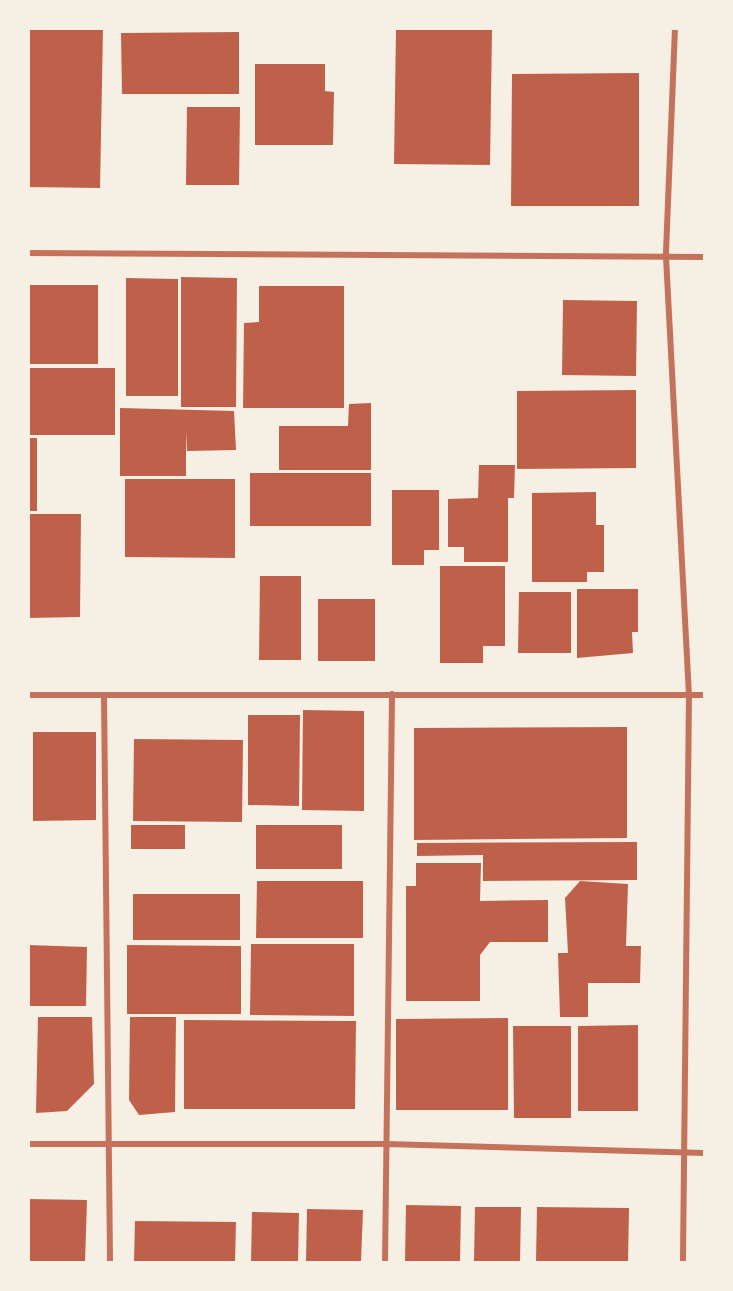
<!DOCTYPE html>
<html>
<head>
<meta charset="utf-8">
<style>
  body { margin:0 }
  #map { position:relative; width:733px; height:1291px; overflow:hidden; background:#f6efe4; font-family:Inter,sans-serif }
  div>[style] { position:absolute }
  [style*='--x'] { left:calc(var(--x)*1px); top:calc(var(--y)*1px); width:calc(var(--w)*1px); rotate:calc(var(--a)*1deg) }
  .building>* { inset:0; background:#bf614a }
  .minor>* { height:6px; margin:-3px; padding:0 3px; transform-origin:3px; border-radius:3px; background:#c5725c }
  span { translate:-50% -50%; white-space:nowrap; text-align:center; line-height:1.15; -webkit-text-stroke:6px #f6efe4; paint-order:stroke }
  .frame { position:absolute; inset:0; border:30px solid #f6efe4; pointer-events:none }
</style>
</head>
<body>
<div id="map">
  <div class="building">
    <i style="clip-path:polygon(28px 28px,103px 28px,100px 188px,28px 187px)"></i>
    <i style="clip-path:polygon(396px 29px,492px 29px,490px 165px,394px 164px)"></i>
    <i style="clip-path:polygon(239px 32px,239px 94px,122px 94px,121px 33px)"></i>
    <i style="clip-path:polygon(255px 64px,325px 64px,325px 91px,334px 92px,333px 145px,255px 145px)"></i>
    <i style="clip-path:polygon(639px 73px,639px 206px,511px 206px,512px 74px)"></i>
    <i style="clip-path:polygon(187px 107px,240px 107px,239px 185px,186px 185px)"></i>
    <i style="clip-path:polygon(181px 277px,237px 278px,236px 407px,181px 407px)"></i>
    <i style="clip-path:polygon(126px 278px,178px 279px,178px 396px,126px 396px)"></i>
    <i style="clip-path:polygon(28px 285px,98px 285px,98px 364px,28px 364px)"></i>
    <i style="clip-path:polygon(259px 286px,344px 286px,344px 408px,243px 408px,244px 323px,259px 322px)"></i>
    <i style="clip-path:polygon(563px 300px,637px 301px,636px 376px,562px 375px)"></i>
    <i style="clip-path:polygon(28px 368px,115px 368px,115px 435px,28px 435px)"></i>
    <i style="clip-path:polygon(636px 390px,636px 468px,517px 469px,517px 391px)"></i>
    <i style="clip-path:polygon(371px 403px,371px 470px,279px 470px,279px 426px,348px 426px,349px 404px)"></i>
    <i style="clip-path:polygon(120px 408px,234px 411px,236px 450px,187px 451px,186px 432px,186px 476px,120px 476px)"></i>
    <i style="clip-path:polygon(28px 438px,37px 438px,37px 511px,28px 511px)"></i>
    <i style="clip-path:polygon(479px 465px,515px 465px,514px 498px,508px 498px,508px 562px,464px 562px,464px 547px,448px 547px,448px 499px,478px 498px)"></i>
    <i style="clip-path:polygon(250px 473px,371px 473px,371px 526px,250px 526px)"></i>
    <i style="clip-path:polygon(125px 479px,235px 479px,235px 558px,125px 557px)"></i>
    <i style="clip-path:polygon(392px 490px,439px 490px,439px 550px,424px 550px,424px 565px,392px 565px)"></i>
    <i style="clip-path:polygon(596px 492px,596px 525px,604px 525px,604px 572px,587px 572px,587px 582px,532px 582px,532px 493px)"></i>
    <i style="clip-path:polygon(28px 514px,81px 514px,80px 617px,28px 618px)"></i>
    <i style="clip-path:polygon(440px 566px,505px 566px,505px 646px,483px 646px,483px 663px,440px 663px)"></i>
    <i style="clip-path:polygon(260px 576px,301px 576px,301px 660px,259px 660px)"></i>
    <i style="clip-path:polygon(577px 589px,638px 589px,638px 632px,632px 632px,633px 653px,577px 658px)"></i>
    <i style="clip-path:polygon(519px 592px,571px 592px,571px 653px,518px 653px)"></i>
    <i style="clip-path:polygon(318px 599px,375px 599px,375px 661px,318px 661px)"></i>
    <i style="clip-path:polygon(303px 710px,364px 711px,364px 811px,302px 810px)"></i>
    <i style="clip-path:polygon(248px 715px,300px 715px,299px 806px,248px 805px)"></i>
    <i style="clip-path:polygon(627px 727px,627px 838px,414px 840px,414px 728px)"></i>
    <i style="clip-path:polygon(33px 732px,96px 732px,96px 820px,33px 821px)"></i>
    <i style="clip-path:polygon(134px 739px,243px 740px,242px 822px,133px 821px)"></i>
    <i style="clip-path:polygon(131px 825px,185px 825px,185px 849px,131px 849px)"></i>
    <i style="clip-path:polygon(256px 825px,342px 825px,342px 869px,256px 869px)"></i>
    <i style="clip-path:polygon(637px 842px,637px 880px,483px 881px,483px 855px,417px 856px,417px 843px)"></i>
    <i style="clip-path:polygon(416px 863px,481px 863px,480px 901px,548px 900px,548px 942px,490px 942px,480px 955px,480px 1001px,406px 1001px,406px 886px,416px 886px)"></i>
    <i style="clip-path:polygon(257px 881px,363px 881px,363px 938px,256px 938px)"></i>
    <i style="clip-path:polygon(580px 881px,628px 884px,626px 946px,641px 946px,640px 983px,588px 983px,588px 1017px,560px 1017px,558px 953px,568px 953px,565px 898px)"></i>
    <i style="clip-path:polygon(133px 894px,240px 894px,240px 940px,133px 940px)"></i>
    <i style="clip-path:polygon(251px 944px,354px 944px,354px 1016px,250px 1015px)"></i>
    <i style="clip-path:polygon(28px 945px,87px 947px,86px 1006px,28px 1006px)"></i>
    <i style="clip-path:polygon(127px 945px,241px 946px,241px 1014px,127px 1014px)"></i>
    <i style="clip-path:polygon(38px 1017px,92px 1017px,94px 1084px,67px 1111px,36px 1113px)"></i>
    <i style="clip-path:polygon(130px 1017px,176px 1017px,175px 1112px,139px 1115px,129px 1100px)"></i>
    <i style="clip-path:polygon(508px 1018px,508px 1110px,396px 1110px,396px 1019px)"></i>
    <i style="clip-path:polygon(184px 1020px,356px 1021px,355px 1109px,184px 1109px)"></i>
    <i style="clip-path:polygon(638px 1025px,638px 1111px,578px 1111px,578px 1026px)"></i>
    <i style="clip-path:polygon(513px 1026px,571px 1026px,571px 1118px,514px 1118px)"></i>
    <i style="clip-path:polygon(28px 1199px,87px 1200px,85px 1262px,28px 1262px)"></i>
    <i style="clip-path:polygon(406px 1205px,461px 1206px,460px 1262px,405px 1262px)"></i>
    <i style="clip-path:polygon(475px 1207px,521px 1207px,520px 1262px,474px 1262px)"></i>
    <i style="clip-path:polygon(537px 1207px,629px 1208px,628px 1262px,536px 1262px)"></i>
    <i style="clip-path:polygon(307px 1209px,363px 1210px,361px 1262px,306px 1262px)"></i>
    <i style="clip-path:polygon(252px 1212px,299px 1213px,298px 1262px,251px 1262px)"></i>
    <i style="clip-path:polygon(135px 1221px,236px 1222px,235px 1262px,134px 1262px)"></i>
  </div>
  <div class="minor">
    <i style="--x:675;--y:28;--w:229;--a:92.3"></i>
    <i style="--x:666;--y:257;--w:439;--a:87"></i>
    <i style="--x:689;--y:695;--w:567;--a:90.61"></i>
    <i style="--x:28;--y:253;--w:676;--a:0.34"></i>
    <i style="--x:28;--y:695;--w:676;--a:0"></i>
    <i style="--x:104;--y:695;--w:567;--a:89.39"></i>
    <i style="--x:28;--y:1144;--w:358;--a:0"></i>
    <i style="--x:386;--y:1144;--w:318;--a:1.6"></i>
    <i style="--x:385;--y:1262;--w:568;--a:-89.29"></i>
  </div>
  <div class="frame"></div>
</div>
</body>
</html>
